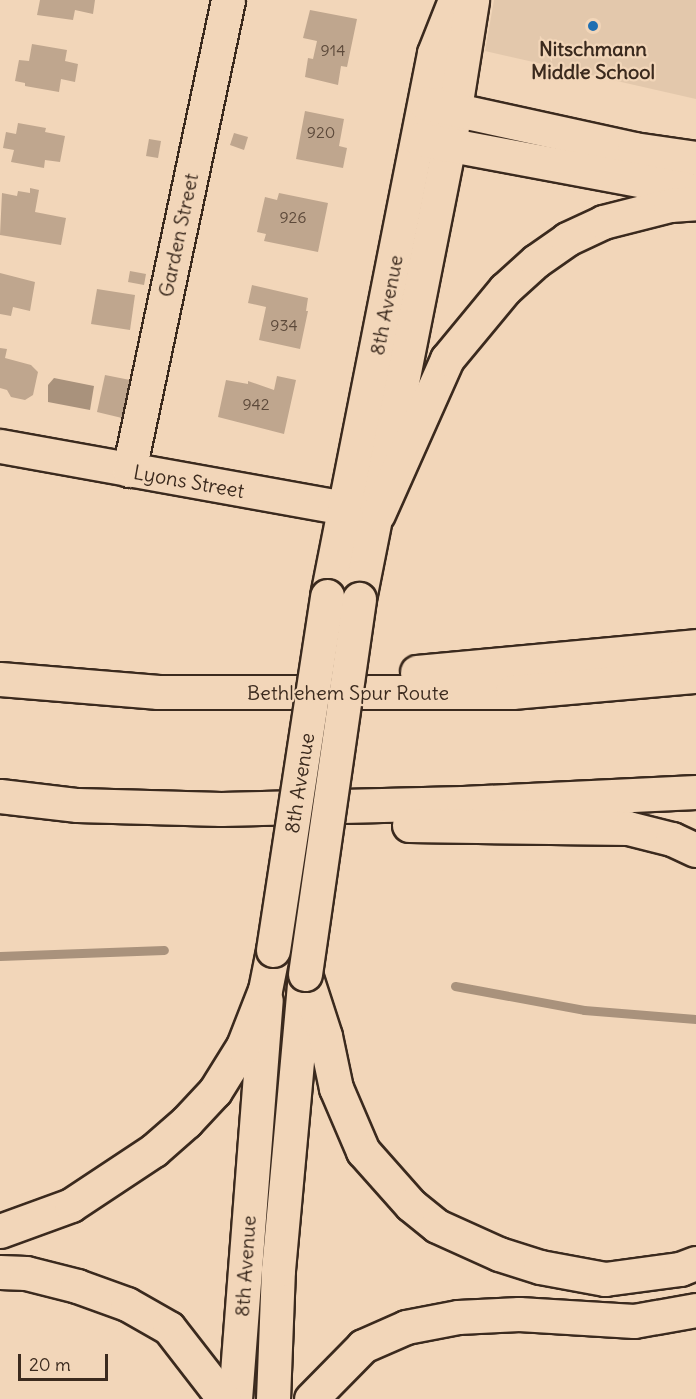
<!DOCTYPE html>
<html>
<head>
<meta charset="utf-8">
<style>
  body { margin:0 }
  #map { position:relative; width:696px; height:1399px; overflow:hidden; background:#f2d6b9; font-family:Delius,sans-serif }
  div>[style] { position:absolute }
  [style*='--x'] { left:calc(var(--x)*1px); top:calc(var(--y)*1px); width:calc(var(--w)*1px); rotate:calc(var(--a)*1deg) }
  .built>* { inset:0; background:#e3c8ac }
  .water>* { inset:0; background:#a9927c }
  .stream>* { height:9px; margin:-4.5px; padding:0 4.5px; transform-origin:4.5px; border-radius:4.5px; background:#a9927c }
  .building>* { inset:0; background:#bfa68e }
  .roads { filter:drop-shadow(2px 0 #3b2a1e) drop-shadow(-2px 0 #3b2a1e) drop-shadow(0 2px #3b2a1e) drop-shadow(0 -2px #3b2a1e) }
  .minor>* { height:33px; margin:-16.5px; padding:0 16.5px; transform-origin:16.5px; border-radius:16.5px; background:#f2d6b9 }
  .major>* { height:33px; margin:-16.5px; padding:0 16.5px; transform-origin:16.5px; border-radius:16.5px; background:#f2d6b9 }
  .highway>* { height:33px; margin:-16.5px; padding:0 16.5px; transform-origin:16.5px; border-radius:16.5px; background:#f2d6b9 }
  .bridges { filter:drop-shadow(2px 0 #3b2a1e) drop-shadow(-2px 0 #3b2a1e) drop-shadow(0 2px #3b2a1e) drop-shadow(0 -2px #3b2a1e) }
  .major-bridge>* { height:33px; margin:-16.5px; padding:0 16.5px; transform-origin:16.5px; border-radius:16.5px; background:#f2d6b9 }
  .dots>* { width:16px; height:16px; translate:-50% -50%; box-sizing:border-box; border:3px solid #f2d6b9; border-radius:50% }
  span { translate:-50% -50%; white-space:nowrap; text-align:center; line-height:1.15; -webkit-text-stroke:4.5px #f2d6b9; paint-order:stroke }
  .number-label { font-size:16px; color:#5c493a }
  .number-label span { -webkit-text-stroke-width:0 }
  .poi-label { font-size:20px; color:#3b2a1e; font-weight:700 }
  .street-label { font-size:20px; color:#3b2a1e }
  .scale { position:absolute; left:18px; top:1354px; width:90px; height:27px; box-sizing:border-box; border:3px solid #3b2a1e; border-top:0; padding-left:8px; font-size:18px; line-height:21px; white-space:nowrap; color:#3b2a1e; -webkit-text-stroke:4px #f2d6b9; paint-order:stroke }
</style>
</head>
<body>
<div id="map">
  <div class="built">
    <i style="clip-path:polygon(494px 0,696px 0,696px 99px,485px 51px)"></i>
  </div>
  <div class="water">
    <i style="clip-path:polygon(54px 378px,94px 386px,90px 410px,48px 402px,48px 385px)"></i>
  </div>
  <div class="stream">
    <i style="--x:0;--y:956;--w:164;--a:-2.1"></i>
    <i style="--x:455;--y:986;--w:131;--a:10.5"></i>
    <i style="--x:584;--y:1010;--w:112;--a:4.6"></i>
  </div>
  <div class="building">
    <i style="clip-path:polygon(40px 0,95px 0,93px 14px,75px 10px,73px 20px,37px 15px)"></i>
    <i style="clip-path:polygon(310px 10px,357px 19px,347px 67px,341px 66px,338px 85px,305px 77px,308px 58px,313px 59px,317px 41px,303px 38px)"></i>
    <i style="clip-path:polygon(32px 44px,67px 50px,65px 61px,78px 64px,75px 82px,61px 79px,59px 92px,25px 86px,25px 83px,15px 81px,19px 60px,29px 61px)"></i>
    <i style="clip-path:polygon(305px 111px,344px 119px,339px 146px,347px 148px,343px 168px,296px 159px)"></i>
    <i style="clip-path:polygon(18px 123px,46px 128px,45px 132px,65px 136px,60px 162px,45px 160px,44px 168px,11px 162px,14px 150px,3px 148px,6px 132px,16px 134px)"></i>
    <i style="clip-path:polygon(234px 133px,248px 137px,244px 150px,230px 145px)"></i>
    <i style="clip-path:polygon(149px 139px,161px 141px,158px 158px,146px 156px)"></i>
    <i style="clip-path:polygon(30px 188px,39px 190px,35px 212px,66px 218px,61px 245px,0 235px,2px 193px,17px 196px,18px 191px,30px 193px)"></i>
    <i style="clip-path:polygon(279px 193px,328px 203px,318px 252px,264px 241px,266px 234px,257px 232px,265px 197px,277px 200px)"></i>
    <i style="clip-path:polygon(130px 271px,146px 274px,144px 285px,128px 282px)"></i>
    <i style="clip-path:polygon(0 273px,35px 282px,30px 311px,13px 307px,11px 316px,0 314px)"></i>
    <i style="clip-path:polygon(252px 285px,308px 298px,306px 311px,308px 311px,300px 349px,259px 340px,266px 307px,248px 303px)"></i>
    <i style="clip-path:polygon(97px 289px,135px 295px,130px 330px,91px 324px)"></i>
    <i style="clip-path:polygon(0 348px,7px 349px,5px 358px,31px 365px,38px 372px,33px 395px,25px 400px,11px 397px,7px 390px,0 388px)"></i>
    <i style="clip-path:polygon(105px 375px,130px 380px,122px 418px,97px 412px)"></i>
    <i style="clip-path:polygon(277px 376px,296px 380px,284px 434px,218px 417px,226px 380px,248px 384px,248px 381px,274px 390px)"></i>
  </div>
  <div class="roads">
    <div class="minor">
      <i style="--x:0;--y:446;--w:379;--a:10.2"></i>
      <i style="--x:129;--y:470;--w:480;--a:-78.1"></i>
    </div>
    <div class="major">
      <i style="--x:327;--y:596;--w:553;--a:-78.85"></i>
      <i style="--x:434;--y:53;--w:57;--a:-68.4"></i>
      <i style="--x:359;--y:599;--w:462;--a:-78.8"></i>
      <i style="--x:449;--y:146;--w:148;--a:-81"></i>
      <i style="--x:235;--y:1399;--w:400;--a:-85.6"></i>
      <i style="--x:273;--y:1399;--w:129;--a:-87.8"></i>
      <i style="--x:278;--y:1270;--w:297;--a:-84.8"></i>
    </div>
    <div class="highway">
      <i style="--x:425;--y:103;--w:214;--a:12.4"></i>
      <i style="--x:634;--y:149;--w:63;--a:8.3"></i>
      <i style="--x:419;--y:139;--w:282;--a:10.6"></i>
      <i style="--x:378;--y:514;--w:170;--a:-66"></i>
      <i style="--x:447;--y:359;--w:91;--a:-50.4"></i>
      <i style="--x:505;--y:289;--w:42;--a:-42.1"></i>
      <i style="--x:536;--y:261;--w:38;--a:-35"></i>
      <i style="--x:567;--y:239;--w:40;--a:-25"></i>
      <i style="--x:603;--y:222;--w:69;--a:-14.2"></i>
      <i style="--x:670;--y:205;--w:26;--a:-4"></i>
      <i style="--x:417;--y:672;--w:280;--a:-5.3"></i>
      <i style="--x:0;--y:679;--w:159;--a:4.7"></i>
      <i style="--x:158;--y:692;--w:354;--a:0"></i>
      <i style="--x:512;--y:692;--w:185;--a:-5"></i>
      <i style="--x:0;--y:796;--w:78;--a:6.7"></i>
      <i style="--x:77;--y:805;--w:144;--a:1.6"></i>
      <i style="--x:221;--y:809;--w:242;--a:-1.4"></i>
      <i style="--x:463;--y:803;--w:233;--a:-2.7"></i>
      <i style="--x:409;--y:825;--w:219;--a:0.8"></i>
      <i style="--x:628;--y:828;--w:45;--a:14"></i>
      <i style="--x:672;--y:839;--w:26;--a:25"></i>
      <i style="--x:305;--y:974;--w:65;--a:72.1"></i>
      <i style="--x:325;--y:1036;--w:53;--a:78.1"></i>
      <i style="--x:336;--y:1088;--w:69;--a:66.8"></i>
      <i style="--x:363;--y:1151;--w:72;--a:48.4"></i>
      <i style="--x:411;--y:1205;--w:33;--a:39"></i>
      <i style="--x:437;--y:1226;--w:68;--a:24.3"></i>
      <i style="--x:499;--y:1254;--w:43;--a:17.6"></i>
      <i style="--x:540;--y:1267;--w:66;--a:10.5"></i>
      <i style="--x:605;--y:1279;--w:76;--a:-7.6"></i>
      <i style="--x:680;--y:1269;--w:17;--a:-21"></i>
      <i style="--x:0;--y:1231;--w:76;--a:-20.1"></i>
      <i style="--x:71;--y:1205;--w:100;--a:-33.5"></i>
      <i style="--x:154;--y:1150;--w:43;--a:-41.2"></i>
      <i style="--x:186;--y:1122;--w:42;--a:-46.9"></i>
      <i style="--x:215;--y:1091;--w:53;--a:-58.1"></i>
      <i style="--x:243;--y:1046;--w:60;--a:-68.6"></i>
      <i style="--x:265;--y:990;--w:41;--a:-78.7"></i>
      <i style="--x:0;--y:1272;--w:26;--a:2"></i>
      <i style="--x:26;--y:1273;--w:53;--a:14.3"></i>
      <i style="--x:77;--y:1286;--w:53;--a:19.8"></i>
      <i style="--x:127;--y:1304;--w:48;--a:29.7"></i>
      <i style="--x:169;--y:1328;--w:90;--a:52.2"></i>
      <i style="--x:311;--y:1399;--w:74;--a:-45.5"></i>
      <i style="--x:363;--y:1346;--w:47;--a:-23.8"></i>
      <i style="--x:406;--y:1327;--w:53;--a:-10.9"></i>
      <i style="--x:458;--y:1317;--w:61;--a:-2.8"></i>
      <i style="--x:519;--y:1314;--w:115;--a:3.5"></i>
      <i style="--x:634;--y:1321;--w:63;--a:-10.1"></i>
    </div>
  </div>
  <div class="bridges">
    <div class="major-bridge">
      <i style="--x:273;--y:950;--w:358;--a:-81.3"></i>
      <i style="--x:305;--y:974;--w:379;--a:-81.8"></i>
    </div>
  </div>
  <div class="dots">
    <i style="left:593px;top:26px;background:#1f6fb2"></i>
  </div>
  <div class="number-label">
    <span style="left:333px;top:50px">914</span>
    <span style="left:321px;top:132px">920</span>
    <span style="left:293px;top:217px">926</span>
    <span style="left:284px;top:325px">934</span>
    <span style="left:256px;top:404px">942</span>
  </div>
  <div class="poi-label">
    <span style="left:593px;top:60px">Nitschmann<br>Middle School</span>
  </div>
  <div class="street-label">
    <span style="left:178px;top:235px;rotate:-78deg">Garden Street</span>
    <span style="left:386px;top:305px;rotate:-79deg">8th Avenue</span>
    <span style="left:189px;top:481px;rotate:10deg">Lyons Street</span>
    <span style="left:348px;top:692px">Bethlehem Spur Route</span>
    <span style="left:299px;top:783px;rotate:-81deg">8th Avenue</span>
    <span style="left:245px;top:1266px;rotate:-86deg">8th Avenue</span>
  </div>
  <div class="scale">20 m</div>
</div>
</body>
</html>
